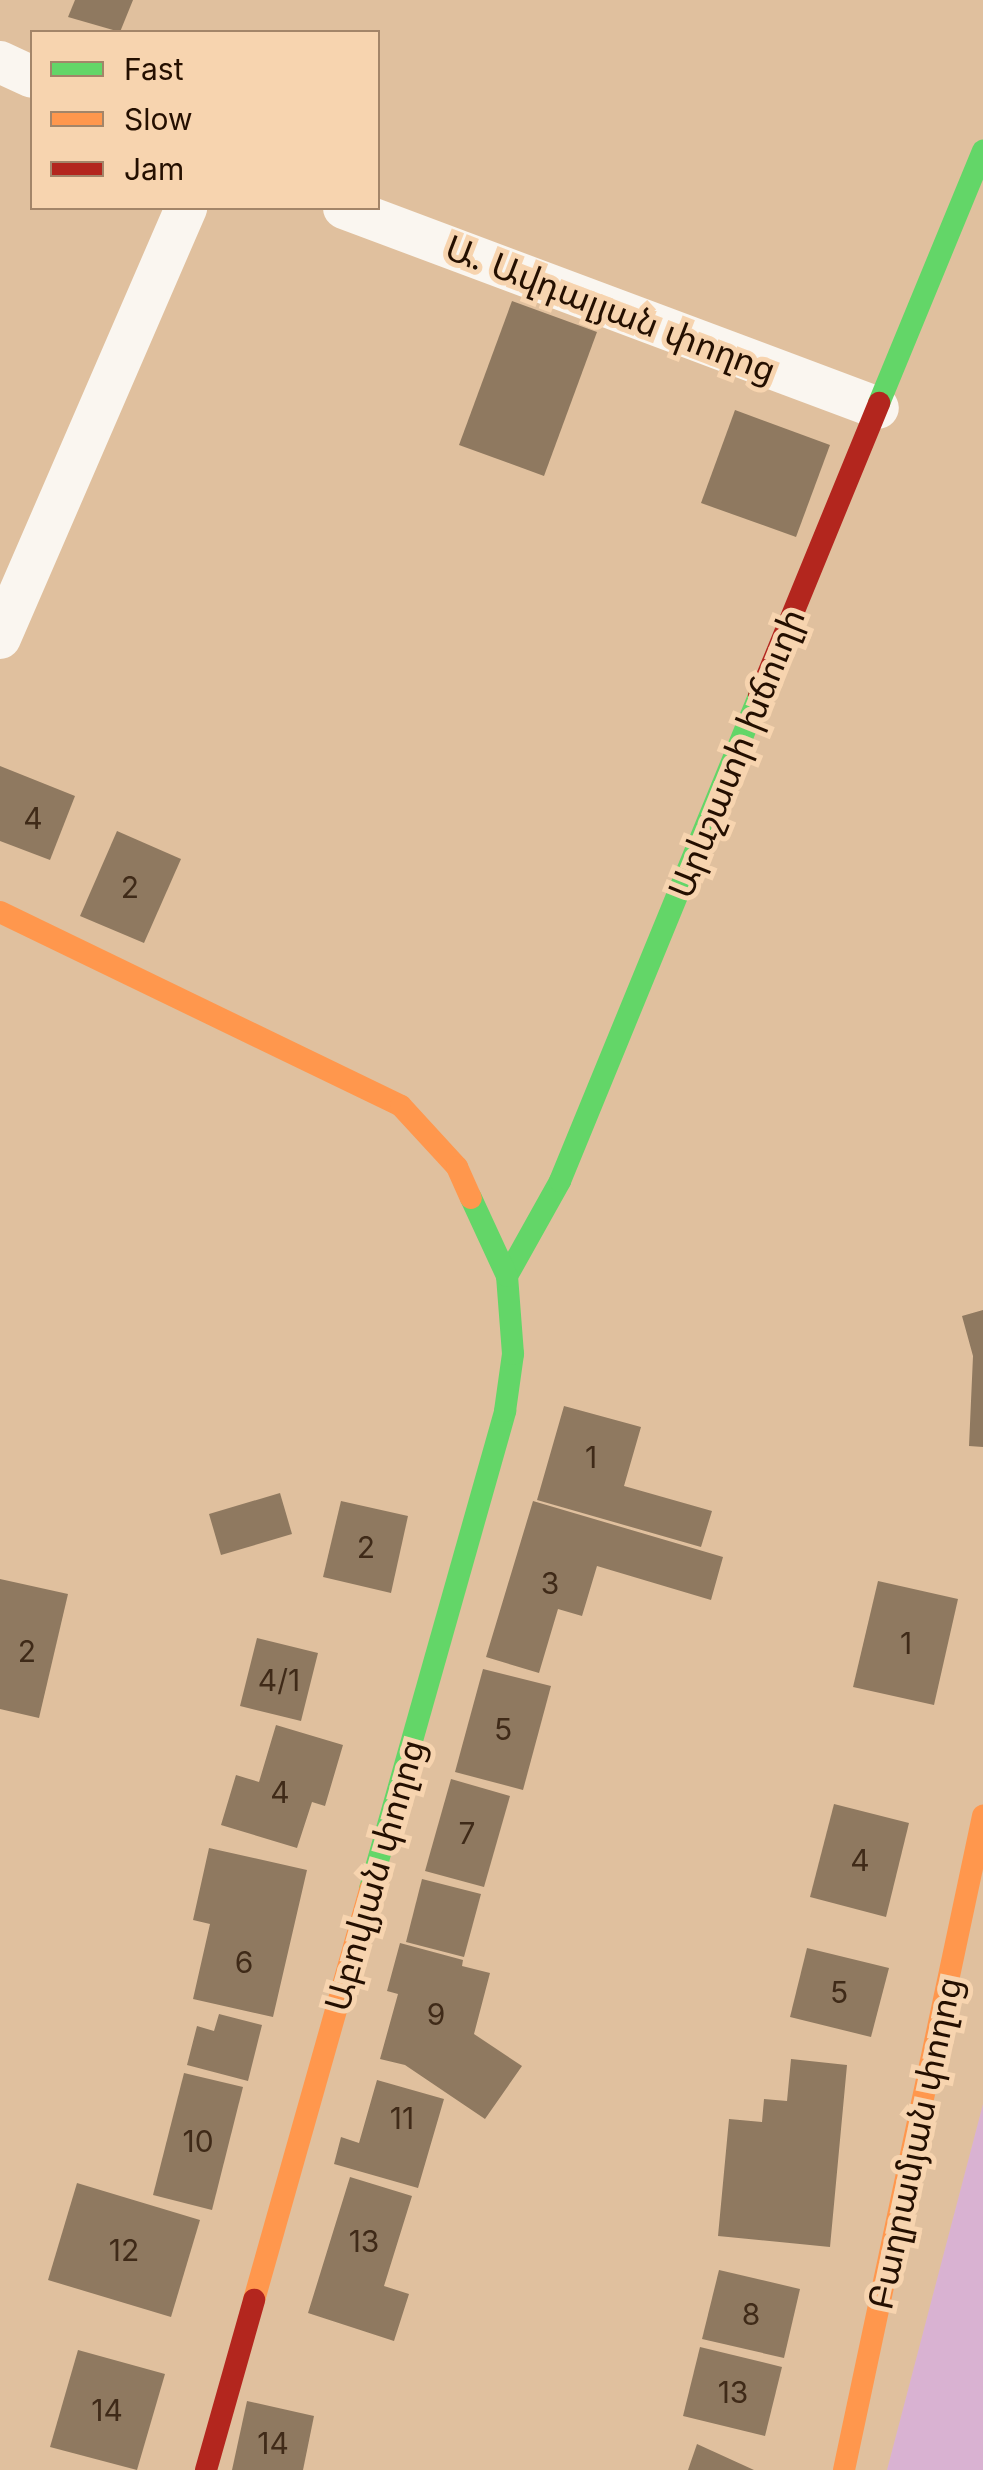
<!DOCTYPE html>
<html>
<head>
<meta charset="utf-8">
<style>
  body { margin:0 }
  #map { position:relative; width:983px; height:2470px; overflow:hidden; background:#e0c09e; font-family:Inter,"Noto Sans Armenian",sans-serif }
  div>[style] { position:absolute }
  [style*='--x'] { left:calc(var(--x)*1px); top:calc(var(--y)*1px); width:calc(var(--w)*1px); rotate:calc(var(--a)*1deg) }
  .green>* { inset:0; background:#d9b2d2 }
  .building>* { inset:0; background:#8f7960 }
  .street>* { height:42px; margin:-21px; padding:0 21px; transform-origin:21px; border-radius:21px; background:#faf6f0 }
  .fast>* { height:22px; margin:-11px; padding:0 11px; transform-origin:11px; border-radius:11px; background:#63d668 }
  .slow>* { height:22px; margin:-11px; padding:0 11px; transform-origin:11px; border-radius:11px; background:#ff974d }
  .jam>* { height:22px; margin:-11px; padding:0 11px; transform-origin:11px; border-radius:11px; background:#b3261e }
  span { translate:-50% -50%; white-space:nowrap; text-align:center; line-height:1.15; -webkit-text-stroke:10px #f7d4af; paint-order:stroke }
  .number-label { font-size:30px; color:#3f2a18 }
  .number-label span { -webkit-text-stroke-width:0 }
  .street-label { font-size:35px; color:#240f00 }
  .legend { position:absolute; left:30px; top:30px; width:350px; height:180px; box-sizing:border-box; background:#f7d4af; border:2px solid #a38569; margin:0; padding:12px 18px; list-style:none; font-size:30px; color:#240f00 }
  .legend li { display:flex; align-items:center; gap:20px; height:50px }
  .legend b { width:50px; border:2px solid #a38569 }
</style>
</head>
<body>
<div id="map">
  <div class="green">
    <i style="clip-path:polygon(983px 2104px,983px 2470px,887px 2470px)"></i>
  </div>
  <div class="building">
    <i style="clip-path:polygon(75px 0,133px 0,120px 32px,68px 17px)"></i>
    <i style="clip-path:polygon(512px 301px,597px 332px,544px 476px,459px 445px)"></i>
    <i style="clip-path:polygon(735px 410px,830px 445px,796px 537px,701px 503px)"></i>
    <i style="clip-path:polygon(0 766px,75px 796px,50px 860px,0 841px)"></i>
    <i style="clip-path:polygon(117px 831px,181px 859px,144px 943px,80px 916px)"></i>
    <i style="clip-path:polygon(983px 1310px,983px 1447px,969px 1446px,973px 1356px,962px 1316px)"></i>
    <i style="clip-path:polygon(564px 1406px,641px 1427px,624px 1486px,712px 1511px,701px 1547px,537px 1500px)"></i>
    <i style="clip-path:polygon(280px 1493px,292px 1534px,221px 1555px,209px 1514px)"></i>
    <i style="clip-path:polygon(341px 1501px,408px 1516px,391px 1593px,323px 1577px)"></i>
    <i style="clip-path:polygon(533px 1501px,723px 1557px,711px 1600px,597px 1566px,582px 1616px,558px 1609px,539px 1673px,486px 1657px)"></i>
    <i style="clip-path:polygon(0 1579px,68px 1594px,39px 1718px,0 1709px)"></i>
    <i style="clip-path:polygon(878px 1581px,958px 1599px,934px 1705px,853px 1687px)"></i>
    <i style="clip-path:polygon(257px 1638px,318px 1653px,301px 1721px,240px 1706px)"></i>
    <i style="clip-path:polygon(483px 1669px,551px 1686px,523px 1790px,455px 1772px)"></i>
    <i style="clip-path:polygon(276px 1725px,343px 1745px,325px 1806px,312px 1802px,297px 1848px,221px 1825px,236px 1775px,259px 1782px)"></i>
    <i style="clip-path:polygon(451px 1779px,510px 1796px,484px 1887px,425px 1871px)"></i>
    <i style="clip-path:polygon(834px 1804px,909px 1823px,886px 1917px,810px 1897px)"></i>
    <i style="clip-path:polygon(209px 1848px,307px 1870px,273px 2017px,193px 1999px,210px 1924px,193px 1920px)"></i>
    <i style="clip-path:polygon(422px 1879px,481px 1894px,464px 1957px,406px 1942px)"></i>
    <i style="clip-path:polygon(400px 1943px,463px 1960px,462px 1966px,490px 1973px,474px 2034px,522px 2066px,485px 2119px,405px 2065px,380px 2059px,398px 1994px,387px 1991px)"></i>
    <i style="clip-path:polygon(807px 1948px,889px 1968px,871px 2037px,790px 2017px)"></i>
    <i style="clip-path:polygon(219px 2014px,262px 2025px,248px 2081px,187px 2065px,197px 2026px,214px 2031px)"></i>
    <i style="clip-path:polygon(791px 2059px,847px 2065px,830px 2247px,718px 2236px,729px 2119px,762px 2122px,764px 2099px,787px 2101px)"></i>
    <i style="clip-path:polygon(184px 2073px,243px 2087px,212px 2210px,153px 2195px)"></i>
    <i style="clip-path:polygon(377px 2080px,444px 2099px,418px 2188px,334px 2164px,341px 2137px,359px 2143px)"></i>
    <i style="clip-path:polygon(350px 2177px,412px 2196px,384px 2286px,409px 2294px,394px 2341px,308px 2313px)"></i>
    <i style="clip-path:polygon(77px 2183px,200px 2220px,171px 2317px,48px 2280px)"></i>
    <i style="clip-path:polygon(719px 2270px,800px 2289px,784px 2358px,702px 2339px)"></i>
    <i style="clip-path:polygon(700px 2347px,782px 2367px,765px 2436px,683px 2416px)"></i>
    <i style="clip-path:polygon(78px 2350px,165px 2374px,137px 2470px,50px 2447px)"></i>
    <i style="clip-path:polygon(247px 2401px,314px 2416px,303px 2470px,232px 2470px)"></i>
    <i style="clip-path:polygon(697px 2444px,754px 2470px,688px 2470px)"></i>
  </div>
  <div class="street">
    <i style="--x:0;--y:62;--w:35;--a:25"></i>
    <i style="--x:344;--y:208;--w:570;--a:20.53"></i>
    <i style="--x:0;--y:638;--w:469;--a:-66.6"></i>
  </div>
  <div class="fast">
    <i style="--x:879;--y:403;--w:273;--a:-67.6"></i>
    <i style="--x:507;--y:1276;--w:109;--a:-60.8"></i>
    <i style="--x:560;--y:1181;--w:524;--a:-67.69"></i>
    <i style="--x:370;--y:1889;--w:497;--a:-74.2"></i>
    <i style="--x:505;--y:1411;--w:58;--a:-82"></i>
    <i style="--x:513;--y:1354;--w:78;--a:-94.4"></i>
    <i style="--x:507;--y:1276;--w:86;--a:-114.8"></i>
  </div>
  <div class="slow">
    <i style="--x:0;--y:912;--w:445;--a:25.8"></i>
    <i style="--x:401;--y:1106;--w:83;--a:47.4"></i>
    <i style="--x:457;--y:1167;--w:34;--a:66"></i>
    <i style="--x:254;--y:2300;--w:427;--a:-74.2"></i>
    <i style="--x:844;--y:2470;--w:669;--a:-78"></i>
  </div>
  <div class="jam">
    <i style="--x:759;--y:696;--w:317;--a:-67.7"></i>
    <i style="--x:206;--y:2470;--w:177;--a:-74.2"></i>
  </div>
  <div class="number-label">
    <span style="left:33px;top:818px">4</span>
    <span style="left:130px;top:887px">2</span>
    <span style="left:591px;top:1457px">1</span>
    <span style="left:366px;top:1547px">2</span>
    <span style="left:550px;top:1583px">3</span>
    <span style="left:906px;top:1643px">1</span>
    <span style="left:27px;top:1651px">2</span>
    <span style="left:279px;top:1680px">4/1</span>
    <span style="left:503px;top:1729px">5</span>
    <span style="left:280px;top:1792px">4</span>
    <span style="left:467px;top:1833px">7</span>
    <span style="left:860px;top:1860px">4</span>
    <span style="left:244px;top:1962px">6</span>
    <span style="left:839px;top:1992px">5</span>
    <span style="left:436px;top:2014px">9</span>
    <span style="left:402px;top:2118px">11</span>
    <span style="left:198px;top:2141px">10</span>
    <span style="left:364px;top:2241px">13</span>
    <span style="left:124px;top:2250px">12</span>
    <span style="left:751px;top:2314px">8</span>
    <span style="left:733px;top:2392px">13</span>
    <span style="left:107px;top:2410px">14</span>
    <span style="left:273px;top:2443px">14</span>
  </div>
  <div class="street-label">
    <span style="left:611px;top:308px;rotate:21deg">Ա․ Ավդալյան փողոց</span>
    <span style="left:736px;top:753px;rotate:-68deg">Արևշատի խճուղի</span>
    <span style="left:374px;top:1875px;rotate:-74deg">Աբովյան փողոց</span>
    <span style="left:914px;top:2143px;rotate:-78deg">Բաղրամյան փողոց</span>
  </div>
  <ul class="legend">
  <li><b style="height:12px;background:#63d668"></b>Fast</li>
  <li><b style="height:12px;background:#ff974d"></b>Slow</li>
  <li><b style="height:12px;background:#b3261e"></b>Jam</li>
  </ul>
</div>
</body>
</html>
